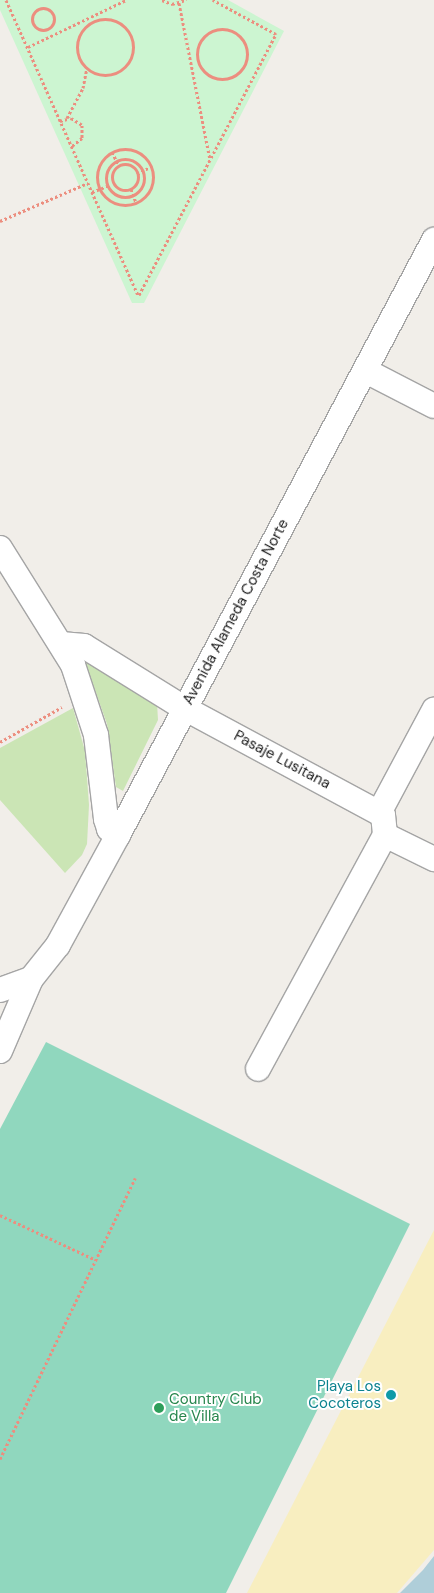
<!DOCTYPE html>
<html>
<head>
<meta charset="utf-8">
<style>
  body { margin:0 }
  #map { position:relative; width:434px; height:1593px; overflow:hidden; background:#f1eee9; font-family:"DM Sans",sans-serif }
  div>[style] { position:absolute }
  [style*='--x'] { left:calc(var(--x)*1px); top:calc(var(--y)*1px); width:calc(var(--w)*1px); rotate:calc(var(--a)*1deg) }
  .grass>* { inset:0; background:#cbe5b5 }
  .sand>* { inset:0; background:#f8eec0 }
  .park>* { inset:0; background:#ccf5d1 }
  .pitch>* { inset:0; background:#90d7be }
  .water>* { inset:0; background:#afced9 }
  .path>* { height:3px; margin-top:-1.5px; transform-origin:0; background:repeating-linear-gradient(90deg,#ec8e7f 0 2.5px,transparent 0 5px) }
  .path>.ring { margin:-1.5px; padding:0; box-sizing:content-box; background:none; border:3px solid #ec8e7f; border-radius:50% }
  .roads { filter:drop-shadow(1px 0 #a5a5a5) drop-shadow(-1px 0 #a5a5a5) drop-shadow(0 1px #a5a5a5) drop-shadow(0 -1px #a5a5a5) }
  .street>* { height:24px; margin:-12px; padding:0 12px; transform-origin:12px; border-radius:12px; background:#fff }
  .dots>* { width:14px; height:14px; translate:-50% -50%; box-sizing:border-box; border:2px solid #fff; border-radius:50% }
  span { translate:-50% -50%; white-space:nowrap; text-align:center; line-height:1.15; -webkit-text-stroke:4px #fff; paint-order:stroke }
  .street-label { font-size:15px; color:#212121 }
  .culture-label { font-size:15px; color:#0d838f }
  .right { translate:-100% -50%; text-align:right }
  .leisure-label { font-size:15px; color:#27864d }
  .left { translate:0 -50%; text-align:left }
</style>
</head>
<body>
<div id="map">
  <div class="grass">
    <i style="clip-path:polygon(84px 659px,157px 703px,158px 720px,123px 791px,116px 787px,107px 724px)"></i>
    <i style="clip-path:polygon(73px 708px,85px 751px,89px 805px,87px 844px,82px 855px,65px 873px,0 800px,0 748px)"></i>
  </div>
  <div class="sand">
    <i style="clip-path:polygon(434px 1230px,434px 1550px,397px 1593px,247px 1593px)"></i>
  </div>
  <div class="park">
    <i style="clip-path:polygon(0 0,228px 0,284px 31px,144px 303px,132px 303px,0 10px)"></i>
  </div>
  <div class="pitch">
    <i style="clip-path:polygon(46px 1042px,410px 1224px,226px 1593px,0 1593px,0 1129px)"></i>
  </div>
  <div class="water">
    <i style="clip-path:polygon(434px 1556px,434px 1593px,400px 1593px,423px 1570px)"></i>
  </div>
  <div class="path">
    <i style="--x:6;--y:0;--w:323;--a:65.9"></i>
    <i style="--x:162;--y:0;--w:11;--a:22"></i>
    <i style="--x:172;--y:4;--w:15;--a:-16"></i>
    <i style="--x:179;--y:3;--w:159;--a:78.8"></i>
    <i class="ring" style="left:32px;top:8px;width:19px;height:19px"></i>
    <i class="ring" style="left:77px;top:19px;width:53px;height:53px"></i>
    <i class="ring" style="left:197px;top:29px;width:47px;height:47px"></i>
    <i style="--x:28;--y:47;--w:109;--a:-25.6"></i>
    <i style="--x:67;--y:118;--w:34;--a:-62"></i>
    <i style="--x:83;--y:88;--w:20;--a:-79"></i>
    <i style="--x:60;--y:121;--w:11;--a:-15"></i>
    <i style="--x:71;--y:118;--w:13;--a:32"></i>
    <i style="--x:82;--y:125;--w:13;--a:90"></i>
    <i style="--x:82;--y:138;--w:13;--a:141"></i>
    <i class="ring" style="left:97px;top:149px;width:53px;height:53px"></i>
    <i style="--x:112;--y:152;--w:16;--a:63"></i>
    <i class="ring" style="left:106px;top:159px;width:35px;height:35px"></i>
    <i class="ring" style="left:112px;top:164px;width:23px;height:23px"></i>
    <i style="--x:137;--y:174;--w:17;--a:-28"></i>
    <i style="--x:131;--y:189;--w:15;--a:70"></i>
    <i style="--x:92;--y:192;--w:17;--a:-21"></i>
    <i style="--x:0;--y:221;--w:96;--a:-23.4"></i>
    <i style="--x:139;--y:295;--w:295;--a:-62.3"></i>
    <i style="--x:276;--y:34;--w:72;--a:-151.6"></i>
    <i style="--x:0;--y:742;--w:71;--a:-29.4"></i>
    <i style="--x:0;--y:1215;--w:104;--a:25.1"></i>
    <i style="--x:0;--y:1459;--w:312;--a:-64.3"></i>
  </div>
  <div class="roads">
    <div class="street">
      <i style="--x:366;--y:371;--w:76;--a:27.2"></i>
      <i style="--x:0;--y:548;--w:138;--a:58"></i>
      <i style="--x:73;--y:665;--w:74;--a:71.8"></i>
      <i style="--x:96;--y:735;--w:85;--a:83.2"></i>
      <i style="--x:106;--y:819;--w:10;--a:73"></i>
      <i style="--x:109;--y:829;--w:11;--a:34"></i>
      <i style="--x:61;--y:644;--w:23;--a:5"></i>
      <i style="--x:84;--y:646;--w:118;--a:31.8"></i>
      <i style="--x:184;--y:708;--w:226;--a:28.3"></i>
      <i style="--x:383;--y:815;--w:20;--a:84"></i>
      <i style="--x:385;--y:835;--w:266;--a:118.5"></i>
      <i style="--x:380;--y:811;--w:115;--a:-61.9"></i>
      <i style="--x:385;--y:835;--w:55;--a:26.1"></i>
      <i style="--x:0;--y:990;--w:33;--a:-20"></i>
      <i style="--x:0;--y:1051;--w:78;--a:-66.7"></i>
      <i style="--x:31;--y:979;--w:43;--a:-51.5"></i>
      <i style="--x:58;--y:945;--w:125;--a:-61.4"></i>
      <i style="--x:118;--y:835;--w:674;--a:-62.03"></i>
    </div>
  </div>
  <div class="dots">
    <i style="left:391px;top:1395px;background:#0f9aa8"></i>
    <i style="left:159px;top:1408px;background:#2e9e5b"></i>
  </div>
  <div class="street-label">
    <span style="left:236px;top:612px;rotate:-62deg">Avenida Alameda Costa Norte</span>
    <span style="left:282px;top:760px;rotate:28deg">Pasaje Lusitana</span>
  </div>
  <div class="culture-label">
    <span class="right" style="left:381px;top:1395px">Playa Los<br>Cocoteros</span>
  </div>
  <div class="leisure-label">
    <span class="left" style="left:169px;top:1408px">Country Club<br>de Villa</span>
  </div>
</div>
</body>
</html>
